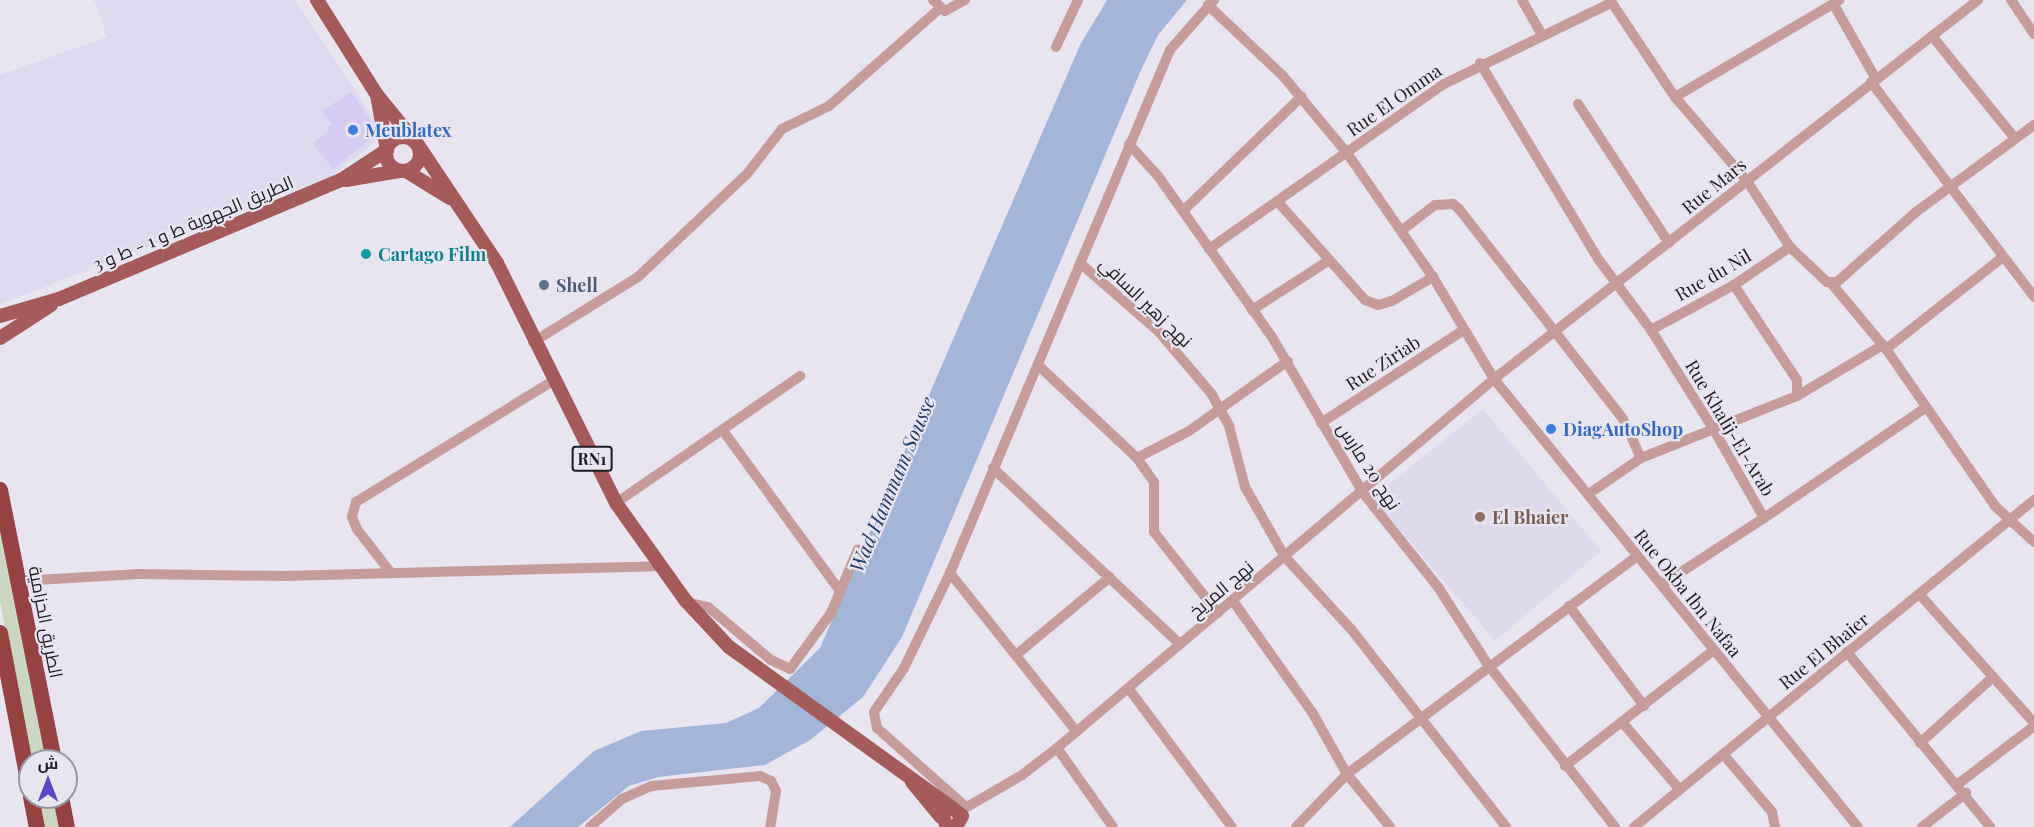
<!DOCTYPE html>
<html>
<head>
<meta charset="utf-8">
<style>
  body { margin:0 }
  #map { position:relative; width:2034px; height:827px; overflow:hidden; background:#e8e5f1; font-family:"Playfair Display",Cairo,serif }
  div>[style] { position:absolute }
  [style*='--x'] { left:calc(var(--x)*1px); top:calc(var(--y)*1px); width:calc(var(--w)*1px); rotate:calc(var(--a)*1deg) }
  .industrial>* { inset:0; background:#dedaf0 }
  .built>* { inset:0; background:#ded9ec }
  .green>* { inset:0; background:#ccd7bf }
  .water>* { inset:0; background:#a3b6d8 }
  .building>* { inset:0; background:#d6cbf0 }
  .minor>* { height:10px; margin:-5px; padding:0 5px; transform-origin:5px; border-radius:5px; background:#c69c9a }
  .major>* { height:14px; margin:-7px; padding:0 7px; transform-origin:7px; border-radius:7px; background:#a45b5a }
  .major>.ring { margin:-7px; padding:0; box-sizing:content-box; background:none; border:14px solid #a45b5a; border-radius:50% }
  .highway>* { height:16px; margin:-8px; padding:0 8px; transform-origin:8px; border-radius:8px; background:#964243 }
  .dots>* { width:16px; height:16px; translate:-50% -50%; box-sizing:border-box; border:3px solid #e8e5f1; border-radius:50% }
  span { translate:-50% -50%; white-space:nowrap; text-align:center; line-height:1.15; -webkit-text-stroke:4.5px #e8e5f1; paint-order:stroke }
  .shield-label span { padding:2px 4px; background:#e8e5f1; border:2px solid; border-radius:4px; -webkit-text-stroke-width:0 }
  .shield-label { font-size:16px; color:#1d1c20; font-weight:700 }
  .street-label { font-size:18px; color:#1d1c20 }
  .shop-label { font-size:18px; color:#366cbe; font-weight:700 }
  .left { translate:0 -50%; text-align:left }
  .culture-label { font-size:18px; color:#0d838f; font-weight:700 }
  .service-label { font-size:18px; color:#4e5e75; font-weight:700 }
  .education-label { font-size:18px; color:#785e54; font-weight:700 }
  .water-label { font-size:20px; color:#253c69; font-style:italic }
  .north { position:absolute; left:18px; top:749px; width:60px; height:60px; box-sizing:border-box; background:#e8e5f1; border:2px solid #97959d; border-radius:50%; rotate:0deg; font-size:16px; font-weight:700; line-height:24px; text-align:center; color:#1d1c20 }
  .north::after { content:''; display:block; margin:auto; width:21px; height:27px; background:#5d47c0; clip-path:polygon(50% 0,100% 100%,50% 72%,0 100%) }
</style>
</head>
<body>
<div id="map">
  <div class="industrial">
    <i style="clip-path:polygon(94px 0,295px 0,380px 128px,371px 146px,332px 176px,0 304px,0 75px,107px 37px)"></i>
  </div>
  <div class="built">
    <i style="clip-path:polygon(1483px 409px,1601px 551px,1495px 641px,1372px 497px)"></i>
  </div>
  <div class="green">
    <i style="clip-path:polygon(0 522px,47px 761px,30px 761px,0 601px)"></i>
    <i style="clip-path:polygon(37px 797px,54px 797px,60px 827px,43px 827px)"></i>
  </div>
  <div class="water">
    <i style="clip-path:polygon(1107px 0,1187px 0,1158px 35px,1141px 70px,902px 637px,863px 697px,810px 740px,765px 765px,658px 777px,629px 786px,578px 827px,510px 827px,594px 751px,641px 731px,726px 723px,759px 708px,820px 648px,1080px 45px)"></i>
  </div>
  <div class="building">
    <i style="clip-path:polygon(351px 92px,373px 123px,375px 136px,333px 169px,313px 143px,330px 131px,327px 127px,332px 124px,322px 111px)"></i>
  </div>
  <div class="minor">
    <i style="--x:933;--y:0;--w:16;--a:43"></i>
    <i style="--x:945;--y:11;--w:23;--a:-29"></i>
    <i style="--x:1522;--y:0;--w:40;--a:60.3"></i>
    <i style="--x:1610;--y:0;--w:117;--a:56.2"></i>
    <i style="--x:1675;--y:97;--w:111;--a:49.4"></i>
    <i style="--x:1747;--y:181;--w:79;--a:56.9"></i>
    <i style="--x:1790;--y:247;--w:51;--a:43.4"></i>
    <i style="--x:1827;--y:282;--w:10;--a:0"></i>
    <i style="--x:1837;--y:282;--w:106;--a:-41.5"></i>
    <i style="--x:1916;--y:212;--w:147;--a:-36.4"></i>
    <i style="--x:2011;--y:0;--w:41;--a:55.9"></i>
    <i style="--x:1208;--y:5;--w:103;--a:43.4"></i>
    <i style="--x:1283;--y:76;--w:100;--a:50.3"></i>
    <i style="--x:1347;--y:153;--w:151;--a:55.3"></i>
    <i style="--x:1433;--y:277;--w:119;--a:59.1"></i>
    <i style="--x:1494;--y:379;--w:577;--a:50.91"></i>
    <i style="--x:1834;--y:5;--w:85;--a:60.4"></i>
    <i style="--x:1932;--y:36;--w:129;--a:51"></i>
    <i style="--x:1056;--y:47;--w:52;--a:-64.9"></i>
    <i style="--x:1480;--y:63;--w:230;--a:58.9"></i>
    <i style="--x:1599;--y:260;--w:87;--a:53.4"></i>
    <i style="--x:1651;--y:330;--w:118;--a:57.8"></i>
    <i style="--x:1714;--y:430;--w:101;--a:60.4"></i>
    <i style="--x:1764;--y:518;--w:194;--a:-34.3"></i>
    <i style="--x:1871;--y:82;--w:270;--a:52.8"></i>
    <i style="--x:1675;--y:97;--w:191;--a:-30.5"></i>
    <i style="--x:1578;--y:104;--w:166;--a:56.8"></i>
    <i style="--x:1129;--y:144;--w:43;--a:47.8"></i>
    <i style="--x:1158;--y:176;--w:197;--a:54.7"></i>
    <i style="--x:1272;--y:337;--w:181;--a:59.7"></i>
    <i style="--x:1363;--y:493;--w:120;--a:51.4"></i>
    <i style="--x:1438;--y:587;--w:93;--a:57.3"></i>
    <i style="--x:1488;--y:665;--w:206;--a:51.9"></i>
    <i style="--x:1278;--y:202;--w:131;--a:48.4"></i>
    <i style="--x:1365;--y:300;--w:14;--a:21"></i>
    <i style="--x:1378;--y:305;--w:15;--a:-16"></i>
    <i style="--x:1392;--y:301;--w:48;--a:-30.3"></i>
    <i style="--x:1183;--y:211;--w:165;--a:-44"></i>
    <i style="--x:1401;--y:231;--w:43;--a:-37.4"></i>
    <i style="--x:1435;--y:205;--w:18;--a:-3"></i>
    <i style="--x:1453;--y:204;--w:8;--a:40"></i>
    <i style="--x:1459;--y:209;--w:266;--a:52"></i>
    <i style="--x:1623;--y:419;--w:43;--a:65.2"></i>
    <i style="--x:1209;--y:249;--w:287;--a:-35.1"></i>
    <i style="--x:1444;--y:84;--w:186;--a:-25.9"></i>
    <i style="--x:2003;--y:257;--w:149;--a:141.8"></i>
    <i style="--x:1886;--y:349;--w:191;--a:55.2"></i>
    <i style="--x:1995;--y:506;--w:53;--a:42.7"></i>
    <i style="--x:1080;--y:263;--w:105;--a:41.1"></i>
    <i style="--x:1159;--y:332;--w:80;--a:49.6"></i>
    <i style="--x:1211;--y:393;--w:38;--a:61"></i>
    <i style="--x:1229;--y:426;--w:63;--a:75.3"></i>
    <i style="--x:1245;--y:487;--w:81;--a:60.3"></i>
    <i style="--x:1285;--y:557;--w:98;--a:47.5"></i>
    <i style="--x:1351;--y:629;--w:251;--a:51.9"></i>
    <i style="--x:1831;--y:283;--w:86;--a:50.2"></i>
    <i style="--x:1252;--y:310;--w:90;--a:-32.8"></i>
    <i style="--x:1651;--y:330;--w:94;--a:-28.5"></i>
    <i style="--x:1734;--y:285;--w:68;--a:-34.2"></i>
    <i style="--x:533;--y:342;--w:123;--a:-31.8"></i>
    <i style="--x:638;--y:277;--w:150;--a:-43.4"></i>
    <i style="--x:747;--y:174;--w:57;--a:-52.1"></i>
    <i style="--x:782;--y:129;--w:52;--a:-26.1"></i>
    <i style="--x:829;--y:106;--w:148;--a:-41.4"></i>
    <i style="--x:1038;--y:365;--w:136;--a:43.2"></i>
    <i style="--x:1137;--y:458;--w:59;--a:-27.4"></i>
    <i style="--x:1189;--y:431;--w:121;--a:-35.3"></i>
    <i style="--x:1797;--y:396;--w:100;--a:-30.7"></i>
    <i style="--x:1321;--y:423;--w:168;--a:-33.1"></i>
    <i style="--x:724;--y:432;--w:197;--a:53.9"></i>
    <i style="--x:1137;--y:458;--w:29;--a:55"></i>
    <i style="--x:1154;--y:482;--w:50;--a:90"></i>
    <i style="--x:1154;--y:532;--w:103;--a:51.7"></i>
    <i style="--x:993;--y:468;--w:257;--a:43.3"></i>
    <i style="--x:1590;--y:493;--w:62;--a:-34.5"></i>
    <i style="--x:1641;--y:458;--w:168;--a:-21.7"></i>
    <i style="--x:1797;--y:396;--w:16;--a:-90"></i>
    <i style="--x:1797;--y:380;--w:114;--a:-123.6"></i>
    <i style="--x:616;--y:503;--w:224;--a:-34.6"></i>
    <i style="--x:391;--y:573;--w:56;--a:-127.7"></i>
    <i style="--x:357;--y:529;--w:13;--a:-113"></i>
    <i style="--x:352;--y:517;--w:16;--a:-75"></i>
    <i style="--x:356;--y:502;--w:231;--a:-31.6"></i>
    <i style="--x:950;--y:573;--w:203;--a:51.4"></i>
    <i style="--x:19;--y:581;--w:120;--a:-3.3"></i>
    <i style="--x:139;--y:574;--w:144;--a:0.8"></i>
    <i style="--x:283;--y:576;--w:376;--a:-1.5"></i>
    <i style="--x:1663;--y:584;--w:121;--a:-33.2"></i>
    <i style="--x:1921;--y:596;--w:170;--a:48.3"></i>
    <i style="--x:1233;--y:601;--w:136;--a:54.6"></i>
    <i style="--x:1312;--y:712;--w:71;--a:60.6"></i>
    <i style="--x:1347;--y:774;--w:68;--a:50.9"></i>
    <i style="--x:686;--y:602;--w:23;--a:13"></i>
    <i style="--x:708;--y:607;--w:82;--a:40.1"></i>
    <i style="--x:771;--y:660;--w:21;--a:25"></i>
    <i style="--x:790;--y:669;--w:69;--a:-53.8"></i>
    <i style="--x:831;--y:613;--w:69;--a:-67.1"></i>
    <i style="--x:1569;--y:606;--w:125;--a:53.1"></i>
    <i style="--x:1847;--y:652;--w:226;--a:50.7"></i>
    <i style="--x:1016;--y:655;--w:122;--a:-39.7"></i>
    <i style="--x:1129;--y:689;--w:172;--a:53.3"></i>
    <i style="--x:1622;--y:722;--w:89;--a:49.5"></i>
    <i style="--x:1920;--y:743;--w:97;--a:-42.1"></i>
    <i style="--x:1057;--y:748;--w:97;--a:54.7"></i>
    <i style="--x:1723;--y:754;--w:76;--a:49.8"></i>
    <i style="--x:1772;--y:812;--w:15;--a:79"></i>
    <i style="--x:1565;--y:766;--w:189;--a:-37.9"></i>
    <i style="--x:1958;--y:784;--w:96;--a:-37.3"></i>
    <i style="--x:966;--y:807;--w:119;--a:-138.4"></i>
    <i style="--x:877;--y:728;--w:16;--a:-101"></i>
    <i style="--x:874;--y:712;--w:53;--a:-55.7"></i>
    <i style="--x:904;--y:668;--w:106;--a:-64.2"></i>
    <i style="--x:950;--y:573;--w:567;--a:-67.19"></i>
    <i style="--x:1170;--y:50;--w:67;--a:-48.7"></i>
    <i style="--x:960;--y:811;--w:72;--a:-30.1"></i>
    <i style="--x:1022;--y:775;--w:44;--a:-37.6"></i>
    <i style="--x:1057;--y:748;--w:572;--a:-40.18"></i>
    <i style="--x:1494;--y:379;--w:615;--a:-38.06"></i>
    <i style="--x:590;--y:827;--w:43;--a:-41.2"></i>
    <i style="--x:622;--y:799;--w:32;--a:-24"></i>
    <i style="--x:651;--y:786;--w:109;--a:-5.2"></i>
    <i style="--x:760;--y:776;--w:12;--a:24"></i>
    <i style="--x:771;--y:781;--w:11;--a:63"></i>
    <i style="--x:776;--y:791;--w:36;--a:99"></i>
    <i style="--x:1296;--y:827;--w:74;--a:-46.1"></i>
    <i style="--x:1347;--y:774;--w:363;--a:-36.9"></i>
    <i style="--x:1634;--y:827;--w:517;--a:-39.27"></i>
    <i style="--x:1922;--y:827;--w:56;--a:-37.7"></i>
  </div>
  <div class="major">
    <i style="--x:317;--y:0;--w:112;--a:57.7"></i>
    <i style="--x:377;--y:95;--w:58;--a:50.6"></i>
    <i class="ring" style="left:386px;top:137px;width:20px;height:20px"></i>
    <i style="--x:418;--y:145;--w:142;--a:56.2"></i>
    <i style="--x:497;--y:263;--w:268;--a:63.6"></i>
    <i style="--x:616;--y:503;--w:120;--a:54.5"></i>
    <i style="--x:686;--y:601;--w:63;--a:46.9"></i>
    <i style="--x:729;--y:647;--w:274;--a:35.8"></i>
    <i style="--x:406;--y:171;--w:52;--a:31.5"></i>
    <i style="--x:346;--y:180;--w:54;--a:-9.6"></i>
    <i style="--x:0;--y:316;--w:61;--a:-16.1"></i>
    <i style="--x:59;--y:299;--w:306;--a:-22.9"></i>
    <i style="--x:341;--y:180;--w:55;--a:-33.1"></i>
    <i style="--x:387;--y:150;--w:56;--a:-100.3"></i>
    <i style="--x:0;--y:338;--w:61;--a:-32.9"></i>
    <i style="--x:912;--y:782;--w:45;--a:50.4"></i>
    <i style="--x:947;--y:827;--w:14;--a:-111"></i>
    <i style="--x:942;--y:814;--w:11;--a:-38"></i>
    <i style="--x:951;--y:807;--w:14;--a:39"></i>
    <i style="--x:962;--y:816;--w:13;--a:119"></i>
  </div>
  <div class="highway">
    <i style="--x:0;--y:490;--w:276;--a:78.7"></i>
    <i style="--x:0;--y:633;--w:160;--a:79.2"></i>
    <i style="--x:31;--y:797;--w:31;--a:79"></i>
    <i style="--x:61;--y:797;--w:31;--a:79"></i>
  </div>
  <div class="dots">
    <i style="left:353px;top:130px;background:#3f7fe0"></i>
    <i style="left:366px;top:254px;background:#0f9aa8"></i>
    <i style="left:544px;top:285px;background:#5c6f8a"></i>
    <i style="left:1551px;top:429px;background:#3f7fe0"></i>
    <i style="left:1480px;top:517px;background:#8d6e63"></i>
  </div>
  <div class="shield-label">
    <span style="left:592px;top:459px">RN1</span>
  </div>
  <div class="street-label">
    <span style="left:1394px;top:100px;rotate:-35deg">Rue El Omma</span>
    <span style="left:1714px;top:186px;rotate:-39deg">Rue Mars</span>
    <span style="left:193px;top:223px;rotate:-23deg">الطريق الجهوية ط و 1 - ط و 3</span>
    <span style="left:1713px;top:275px;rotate:-30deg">Rue du Nil</span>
    <span style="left:1146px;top:302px;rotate:44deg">نهج زهير السافي</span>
    <span style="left:1383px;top:363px;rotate:-33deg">Rue Ziriab</span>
    <span style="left:1730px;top:428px;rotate:59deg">Rue Khalij-El-Arab</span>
    <span style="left:1369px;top:466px;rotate:57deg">نهج 20 مارس</span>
    <span style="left:1221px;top:589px;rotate:-40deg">نهج المريخ</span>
    <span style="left:1688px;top:593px;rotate:51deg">Rue Okba Ibn Nafaa</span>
    <span style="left:46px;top:622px;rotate:79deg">الطريق الحزامية</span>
    <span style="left:1824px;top:651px;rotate:-39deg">Rue El Bhaier</span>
  </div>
  <div class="shop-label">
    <span class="left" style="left:365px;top:130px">Meublatex</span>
    <span class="left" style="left:1563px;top:429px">DiagAutoShop</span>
  </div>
  <div class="culture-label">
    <span class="left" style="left:378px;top:254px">Cartago Film</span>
  </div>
  <div class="service-label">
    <span class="left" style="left:556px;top:285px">Shell</span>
  </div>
  <div class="education-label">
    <span class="left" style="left:1492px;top:517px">El Bhaier</span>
  </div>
  <div class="water-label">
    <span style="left:891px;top:484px;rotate:-67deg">Wad Hammam Sousse</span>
  </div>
  <div class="north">ش</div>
</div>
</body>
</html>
